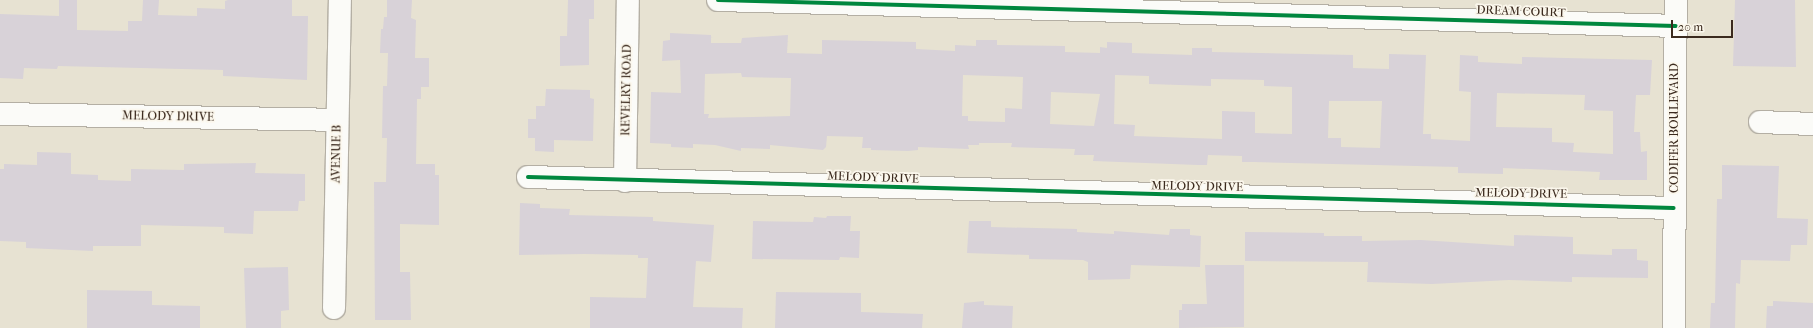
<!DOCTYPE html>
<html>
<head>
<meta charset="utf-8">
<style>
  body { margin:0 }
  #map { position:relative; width:1813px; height:328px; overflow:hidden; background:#e7e2d2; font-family:"IM FELL French Canon",serif }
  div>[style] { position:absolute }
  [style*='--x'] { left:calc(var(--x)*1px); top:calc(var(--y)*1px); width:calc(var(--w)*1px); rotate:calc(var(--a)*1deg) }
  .building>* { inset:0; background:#d8d2d8 }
  .roads { filter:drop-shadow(1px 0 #b4afa4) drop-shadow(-1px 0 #b4afa4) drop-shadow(0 1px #b4afa4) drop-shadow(0 -1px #b4afa4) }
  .minor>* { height:22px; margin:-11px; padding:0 11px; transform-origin:11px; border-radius:11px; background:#fbfbf8 }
  .cycleway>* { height:4px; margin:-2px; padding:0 2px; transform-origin:2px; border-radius:2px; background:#00873e }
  span { translate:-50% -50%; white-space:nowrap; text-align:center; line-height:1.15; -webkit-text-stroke:3.5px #fbf7ec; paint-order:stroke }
  .street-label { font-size:12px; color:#3b2a1e }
  .scale { position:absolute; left:1671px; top:20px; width:62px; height:18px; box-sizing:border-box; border:2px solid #3b2a1e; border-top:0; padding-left:5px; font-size:12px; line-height:14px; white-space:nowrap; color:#3b2a1e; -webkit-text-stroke:3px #fbf7ec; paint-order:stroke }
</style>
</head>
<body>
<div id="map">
  <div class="building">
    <i style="clip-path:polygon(59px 0,77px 0,77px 30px,128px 31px,128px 21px,142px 21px,143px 0,159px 0,158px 15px,197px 16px,197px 8px,225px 9px,225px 1px,228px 0,292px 0,292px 16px,308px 16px,307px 80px,223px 76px,223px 70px,58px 66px,57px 69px,24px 68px,23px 79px,0 78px,0 14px,59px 16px)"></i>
    <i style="clip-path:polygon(387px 0,412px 0,411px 18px,416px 20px,415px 58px,429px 58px,429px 87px,421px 87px,421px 99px,417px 99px,416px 164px,435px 164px,435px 175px,439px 175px,439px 225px,400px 224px,400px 272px,410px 272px,411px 320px,375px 320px,374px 182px,386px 182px,387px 138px,382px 138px,383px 86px,387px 86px,388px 53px,380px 53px,381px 29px,383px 29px,384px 17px,387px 17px)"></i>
    <i style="clip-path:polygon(568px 0,594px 0,594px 19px,589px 19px,589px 65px,560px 66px,560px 36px,567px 36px)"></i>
    <i style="clip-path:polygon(1735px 0,1795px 0,1796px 67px,1733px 66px)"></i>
    <i style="clip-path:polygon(evenodd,670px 33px,711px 35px,711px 43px,741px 43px,742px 38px,788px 35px,787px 53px,822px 54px,822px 40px,916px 42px,916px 49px,955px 51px,955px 45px,976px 46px,976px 40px,997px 40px,997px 45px,1065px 46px,1065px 52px,1100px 53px,1100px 47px,1107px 48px,1107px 42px,1132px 43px,1132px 53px,1192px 55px,1192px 48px,1212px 48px,1212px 52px,1353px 55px,1353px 68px,1389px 69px,1389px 54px,1426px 55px,1423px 134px,1431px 134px,1431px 139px,1470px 141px,1471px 92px,1459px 91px,1460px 55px,1478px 56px,1478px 62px,1522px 64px,1522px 57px,1652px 60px,1650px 95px,1636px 95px,1634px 132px,1640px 132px,1641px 152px,1647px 151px,1647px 180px,1599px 180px,1600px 172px,1503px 168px,1503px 174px,1458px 173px,1458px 167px,1254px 162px,1242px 162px,1242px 156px,1208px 155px,1207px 165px,1198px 165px,1093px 161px,1094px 155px,1074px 155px,1075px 149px,1011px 147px,1012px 143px,979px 143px,979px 145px,968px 145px,969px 149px,918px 147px,918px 150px,908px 151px,871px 150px,871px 148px,862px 148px,863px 137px,827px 136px,826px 147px,823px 150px,770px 145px,770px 149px,741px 148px,741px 151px,715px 145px,693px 144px,693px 148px,671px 147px,671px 144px,650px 143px,651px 92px,681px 93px,680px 60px,662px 61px,663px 41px,670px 40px,670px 33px,741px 73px,742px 77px,791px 78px,790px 116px,708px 118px,709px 114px,704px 114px,705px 74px,741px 73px,670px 33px,963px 75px,1023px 77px,1022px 109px,1005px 108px,1005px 122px,968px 121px,968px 116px,962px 116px,963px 75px,670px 33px,1115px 75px,1149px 76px,1149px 84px,1211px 86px,1211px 79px,1264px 80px,1264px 86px,1292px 87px,1292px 134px,1255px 133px,1255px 112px,1222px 111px,1222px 139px,1134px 136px,1135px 125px,1114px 124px,1115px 75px,670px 33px,1051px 92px,1100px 94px,1094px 126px,1050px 124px,1051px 92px,670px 33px,1497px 93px,1585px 95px,1584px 110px,1613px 111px,1613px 154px,1573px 152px,1574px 143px,1552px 142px,1552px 128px,1496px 127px,1497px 93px,670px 33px,1329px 101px,1382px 101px,1380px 148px,1341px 147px,1341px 138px,1328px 138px,1329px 101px)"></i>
    <i style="clip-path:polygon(546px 89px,590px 90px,590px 98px,594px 99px,593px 141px,554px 140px,554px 152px,535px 151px,535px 138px,528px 138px,528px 119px,536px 119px,536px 106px,545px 106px)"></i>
    <i style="clip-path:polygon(37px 152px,71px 153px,71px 174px,98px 175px,98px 180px,131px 181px,131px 169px,184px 170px,184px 164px,256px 163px,255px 173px,305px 174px,305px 201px,299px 201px,298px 211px,254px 211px,253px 234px,224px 233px,224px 227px,141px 225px,141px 246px,93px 246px,93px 251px,26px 248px,26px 242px,0 241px,0 169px,4px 169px,4px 164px,37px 165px)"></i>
    <i style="clip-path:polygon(1722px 165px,1779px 166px,1777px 218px,1808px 219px,1807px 245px,1791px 245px,1790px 261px,1741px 260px,1740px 284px,1736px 283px,1735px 328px,1710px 328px,1711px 303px,1715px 303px,1717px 199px,1722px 199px)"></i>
    <i style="clip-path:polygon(520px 203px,540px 204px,540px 208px,570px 209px,569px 215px,653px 217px,653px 221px,714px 225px,711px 262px,696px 261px,693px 307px,743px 308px,742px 328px,590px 328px,590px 297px,646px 298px,648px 258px,638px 258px,638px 255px,585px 254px,519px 255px)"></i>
    <i style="clip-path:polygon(827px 216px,851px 216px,850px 231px,860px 231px,859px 258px,840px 257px,839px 260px,752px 259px,753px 221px,813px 222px,814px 217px,826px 218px)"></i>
    <i style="clip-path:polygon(969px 221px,991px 221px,991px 227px,1077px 229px,1077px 232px,1114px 234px,1114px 231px,1169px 235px,1170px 229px,1190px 229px,1190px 235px,1201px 236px,1200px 267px,1131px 265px,1130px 279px,1088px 280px,1088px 262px,1083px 260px,1029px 259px,1029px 255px,967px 253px)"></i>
    <i style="clip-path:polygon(1245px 232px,1324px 233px,1324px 236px,1362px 236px,1362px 241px,1421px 240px,1514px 246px,1514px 235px,1573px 237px,1573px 254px,1612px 255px,1612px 249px,1637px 249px,1637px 260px,1648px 261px,1648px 278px,1572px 277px,1572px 282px,1509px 280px,1432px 284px,1367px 282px,1368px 262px,1245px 261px)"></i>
    <i style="clip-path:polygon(1205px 265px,1244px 265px,1244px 327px,1179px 328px,1179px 310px,1182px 310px,1182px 304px,1207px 304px)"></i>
    <i style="clip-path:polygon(288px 267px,289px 310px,281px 311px,281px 328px,246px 328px,244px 268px)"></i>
    <i style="clip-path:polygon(87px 290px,152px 291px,152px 305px,200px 306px,200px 328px,87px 328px)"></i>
    <i style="clip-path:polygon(776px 292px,861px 293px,861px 312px,923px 314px,922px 328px,775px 328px)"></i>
    <i style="clip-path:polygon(984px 301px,984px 305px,1013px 306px,1012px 328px,962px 328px,964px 303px)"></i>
    <i style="clip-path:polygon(1773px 301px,1813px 303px,1813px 328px,1766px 328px,1767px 306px,1773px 306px)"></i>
  </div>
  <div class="roads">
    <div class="minor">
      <i style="--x:718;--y:0;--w:958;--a:1.55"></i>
      <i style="--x:0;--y:114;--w:337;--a:1"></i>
      <i style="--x:1760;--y:122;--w:53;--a:2.2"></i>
      <i style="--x:528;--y:177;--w:1146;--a:1.55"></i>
      <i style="--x:625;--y:181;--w:181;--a:-89.1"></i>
      <i style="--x:334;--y:308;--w:308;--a:-88.9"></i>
      <i style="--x:1674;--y:328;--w:328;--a:-89.7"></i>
    </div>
  </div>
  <div class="cycleway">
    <i style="--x:718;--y:0;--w:958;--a:1.55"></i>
    <i style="--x:528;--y:177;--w:1146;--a:1.55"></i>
  </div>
  <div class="street-label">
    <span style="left:1521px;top:12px;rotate:2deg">DREAM COURT</span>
    <span style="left:627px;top:90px;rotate:-89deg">REVELRY ROAD</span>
    <span style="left:168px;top:117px;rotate:1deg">MELODY DRIVE</span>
    <span style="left:1675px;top:128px;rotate:-90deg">CODIFER BOULEVARD</span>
    <span style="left:337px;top:154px;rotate:-89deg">AVENUE B</span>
    <span style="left:873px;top:178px;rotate:2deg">MELODY DRIVE</span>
    <span style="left:1197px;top:187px;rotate:1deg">MELODY DRIVE</span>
    <span style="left:1521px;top:194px;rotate:1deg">MELODY DRIVE</span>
  </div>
  <div class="scale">20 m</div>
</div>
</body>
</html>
